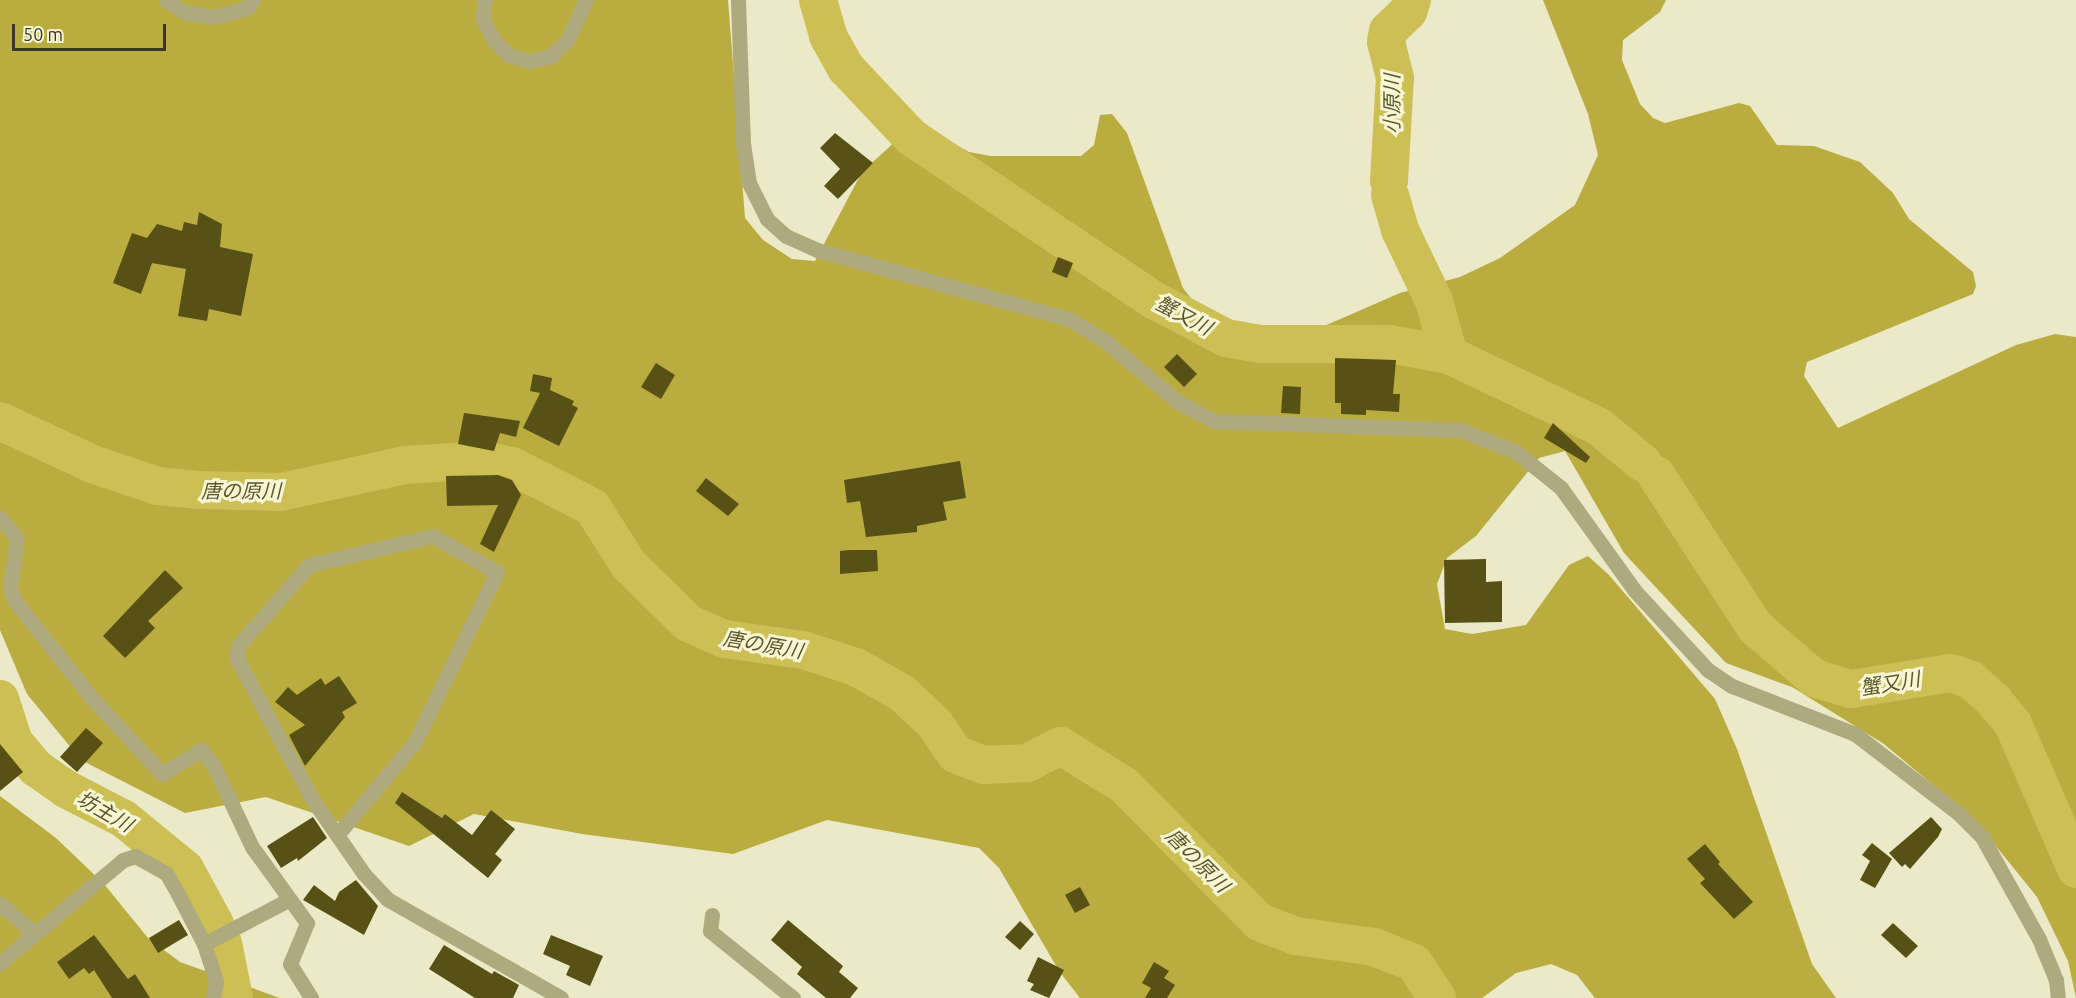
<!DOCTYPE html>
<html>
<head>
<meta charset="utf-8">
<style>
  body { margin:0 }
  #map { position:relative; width:2076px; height:998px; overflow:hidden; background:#ece9c8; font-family:Ubuntu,"Noto Sans JP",sans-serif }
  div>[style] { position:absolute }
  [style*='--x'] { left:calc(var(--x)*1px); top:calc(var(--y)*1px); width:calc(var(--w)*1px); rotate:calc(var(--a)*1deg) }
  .forest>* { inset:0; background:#baad40 }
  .river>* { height:38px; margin:-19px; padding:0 19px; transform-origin:19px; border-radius:19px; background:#ccbf53 }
  .building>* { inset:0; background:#585116 }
  .minor>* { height:15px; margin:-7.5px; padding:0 7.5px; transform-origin:7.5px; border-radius:7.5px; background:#aea97f }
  span { translate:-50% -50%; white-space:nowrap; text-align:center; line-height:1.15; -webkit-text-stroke:6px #f9f6d5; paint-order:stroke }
  .water-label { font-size:20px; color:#5b562a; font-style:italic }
  .scale { position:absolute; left:12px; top:24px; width:154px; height:27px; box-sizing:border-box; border:3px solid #39382b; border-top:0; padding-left:8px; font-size:18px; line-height:21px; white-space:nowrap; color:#39382b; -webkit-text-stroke:4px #f9f6d5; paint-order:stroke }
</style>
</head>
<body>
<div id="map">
  <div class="forest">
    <i style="clip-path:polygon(0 0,728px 0,745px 218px,763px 240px,792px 259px,815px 261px,862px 172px,911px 127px,926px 128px,969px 152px,991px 156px,1081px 156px,1094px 145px,1100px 115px,1112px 114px,1127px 133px,1183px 288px,1212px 326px,1226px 332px,1315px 330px,1400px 293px,1460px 277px,1500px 258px,1575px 205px,1598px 155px,1588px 114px,1543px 0,1666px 0,1660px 12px,1623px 40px,1622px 60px,1640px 104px,1653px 118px,1665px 123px,1739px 103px,1750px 106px,1777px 145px,1814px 146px,1860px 162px,1893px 193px,1909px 219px,1973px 272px,1976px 286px,1973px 294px,1807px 362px,1804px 376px,1838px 428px,2016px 345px,2055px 334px,2076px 337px,2076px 998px,2068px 961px,2037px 897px,1974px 819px,1884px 744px,1792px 687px,1726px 663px,1624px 553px,1565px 451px,1539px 458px,1476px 536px,1447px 558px,1437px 584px,1445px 629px,1472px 634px,1526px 625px,1569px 565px,1588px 556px,1609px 575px,1715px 699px,1737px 749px,1812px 964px,1836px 998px,1595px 998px,1577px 975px,1551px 964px,1516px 973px,1482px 998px,1080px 998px,1059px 971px,999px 868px,979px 848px,827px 820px,733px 854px,582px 834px,474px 814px,409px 846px,266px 797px,185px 813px,81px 760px,27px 694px,0 630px)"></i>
    <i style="clip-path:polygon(0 796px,56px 838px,104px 884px,148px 938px,180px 962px,280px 998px,0 998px)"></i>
  </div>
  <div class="river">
    <i style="--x:818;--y:0;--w:37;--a:74"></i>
    <i style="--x:828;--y:36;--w:37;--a:61"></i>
    <i style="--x:846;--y:68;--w:95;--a:46.7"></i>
    <i style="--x:911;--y:137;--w:293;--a:33.9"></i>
    <i style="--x:1154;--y:300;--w:81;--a:27.8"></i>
    <i style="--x:1226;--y:338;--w:36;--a:10"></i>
    <i style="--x:1261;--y:344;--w:129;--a:0"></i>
    <i style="--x:1390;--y:344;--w:60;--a:10.6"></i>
    <i style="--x:1449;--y:355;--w:165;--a:25.5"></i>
    <i style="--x:1598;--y:426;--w:58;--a:39.4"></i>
    <i style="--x:1389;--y:181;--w:103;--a:-86.7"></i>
    <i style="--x:1395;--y:78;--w:37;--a:-104"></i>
    <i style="--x:1386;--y:42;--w:11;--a:-80"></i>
    <i style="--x:1388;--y:31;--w:28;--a:-44"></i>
    <i style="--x:1408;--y:12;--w:13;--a:-72"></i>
    <i style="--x:1390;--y:195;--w:36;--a:74"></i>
    <i style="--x:1400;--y:230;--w:79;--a:64.4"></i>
    <i style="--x:1434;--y:301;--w:56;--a:74.5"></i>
    <i style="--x:0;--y:421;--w:105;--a:24.9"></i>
    <i style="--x:95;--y:465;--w:65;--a:18.7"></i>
    <i style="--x:157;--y:486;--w:43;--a:5.3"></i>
    <i style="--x:200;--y:490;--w:81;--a:1.4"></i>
    <i style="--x:281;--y:492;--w:127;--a:-12.3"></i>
    <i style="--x:405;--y:465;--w:80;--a:-3.6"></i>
    <i style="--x:485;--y:460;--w:28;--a:13"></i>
    <i style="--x:512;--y:466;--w:90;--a:27.1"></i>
    <i style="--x:592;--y:507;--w:69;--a:57.5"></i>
    <i style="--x:629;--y:565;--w:83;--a:44.5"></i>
    <i style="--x:688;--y:623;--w:39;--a:24"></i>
    <i style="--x:724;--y:639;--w:80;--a:7.9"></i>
    <i style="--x:803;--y:650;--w:56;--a:17.8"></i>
    <i style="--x:856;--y:667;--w:53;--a:29.5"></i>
    <i style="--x:902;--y:693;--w:45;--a:43.2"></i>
    <i style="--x:935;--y:724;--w:36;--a:56"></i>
    <i style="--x:955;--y:754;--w:31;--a:21"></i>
    <i style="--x:984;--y:765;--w:43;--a:-2.7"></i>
    <i style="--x:1027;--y:763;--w:38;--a:-27"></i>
    <i style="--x:1061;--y:746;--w:75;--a:32"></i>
    <i style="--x:1125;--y:786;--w:191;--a:45.4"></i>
    <i style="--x:1259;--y:922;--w:40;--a:21"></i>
    <i style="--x:1296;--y:936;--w:79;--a:8"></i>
    <i style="--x:1374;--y:947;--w:43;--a:21.8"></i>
    <i style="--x:1414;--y:963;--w:42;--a:56.7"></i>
    <i style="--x:1656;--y:475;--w:181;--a:56.9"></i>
    <i style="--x:1755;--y:627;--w:78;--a:40.8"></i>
    <i style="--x:1814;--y:678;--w:39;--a:17"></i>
    <i style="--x:1851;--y:689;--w:101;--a:-9.1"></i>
    <i style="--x:1951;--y:673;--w:21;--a:19"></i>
    <i style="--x:1971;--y:680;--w:31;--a:42"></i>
    <i style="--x:1994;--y:701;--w:30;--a:50"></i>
    <i style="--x:2013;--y:724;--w:158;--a:66.5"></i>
    <i style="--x:0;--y:699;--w:45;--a:72"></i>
    <i style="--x:14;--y:742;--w:34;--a:50"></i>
    <i style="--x:36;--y:768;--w:37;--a:35"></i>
    <i style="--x:66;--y:789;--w:65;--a:27.3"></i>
    <i style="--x:124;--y:819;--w:79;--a:39.3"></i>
    <i style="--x:185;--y:869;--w:63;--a:61.4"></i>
    <i style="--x:223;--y:943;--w:56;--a:78.7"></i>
  </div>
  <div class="building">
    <i style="clip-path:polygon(835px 133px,873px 163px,838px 199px,824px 186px,840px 169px,820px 148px)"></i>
    <i style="clip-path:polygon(199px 212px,222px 224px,220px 247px,253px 254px,241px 316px,209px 309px,207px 321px,178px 316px,186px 269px,152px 263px,141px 294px,113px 283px,132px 233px,147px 238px,157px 224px,182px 231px,184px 222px,197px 225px)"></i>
    <i style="clip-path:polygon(1058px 257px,1073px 263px,1067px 278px,1052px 272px)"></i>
    <i style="clip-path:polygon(1177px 354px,1197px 374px,1184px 387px,1164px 367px)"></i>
    <i style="clip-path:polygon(1335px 358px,1396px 360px,1393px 394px,1400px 394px,1399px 412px,1366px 410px,1366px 415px,1341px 414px,1341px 403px,1335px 403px)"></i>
    <i style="clip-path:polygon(656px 363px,675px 375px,661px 399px,641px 387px)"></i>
    <i style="clip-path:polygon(533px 374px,552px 378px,550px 390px,574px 401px,572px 405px,578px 408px,559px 446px,523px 428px,540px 393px,530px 391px)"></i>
    <i style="clip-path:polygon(1283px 386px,1301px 387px,1300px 414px,1281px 413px)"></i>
    <i style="clip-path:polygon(464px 413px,520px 421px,516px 437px,500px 433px,494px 451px,458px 444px)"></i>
    <i style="clip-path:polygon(1553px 423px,1590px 457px,1586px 463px,1544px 438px)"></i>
    <i style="clip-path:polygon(960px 461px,966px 498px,943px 502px,947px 520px,917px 526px,917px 532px,866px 537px,860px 501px,847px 503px,844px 480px)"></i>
    <i style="clip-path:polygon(498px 475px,512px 480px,521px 495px,494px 552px,480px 544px,498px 505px,447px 506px,446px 476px)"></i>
    <i style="clip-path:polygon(706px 478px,739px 504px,728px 516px,696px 491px)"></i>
    <i style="clip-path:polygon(849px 550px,877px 550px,878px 571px,840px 574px,840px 551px)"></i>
    <i style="clip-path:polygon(1486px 559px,1486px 582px,1502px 581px,1502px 622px,1445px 623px,1444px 560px)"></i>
    <i style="clip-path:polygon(165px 570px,183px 588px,148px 621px,155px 628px,125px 658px,103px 636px)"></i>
    <i style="clip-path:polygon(339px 676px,357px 703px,342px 712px,345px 717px,305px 766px,289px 735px,305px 725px,275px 702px,288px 687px,297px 695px,321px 678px,325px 685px)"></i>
    <i style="clip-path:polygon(86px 728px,103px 743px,77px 772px,60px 757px)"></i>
    <i style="clip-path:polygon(0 744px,23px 772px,0 791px)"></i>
    <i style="clip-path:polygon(402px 792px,442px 818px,445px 814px,472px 835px,491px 810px,515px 829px,495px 854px,502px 860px,488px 878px,395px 803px)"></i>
    <i style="clip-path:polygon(313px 817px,327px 838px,298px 861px,297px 858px,281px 868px,267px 846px)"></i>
    <i style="clip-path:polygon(1931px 817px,1942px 829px,1938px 837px,1910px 869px,1905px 864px,1902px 867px,1889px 853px)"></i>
    <i style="clip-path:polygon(1872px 843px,1892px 859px,1875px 888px,1860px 880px,1870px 861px,1862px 855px)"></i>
    <i style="clip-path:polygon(1705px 844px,1720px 862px,1718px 864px,1753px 902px,1734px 919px,1700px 883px,1705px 879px,1687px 859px)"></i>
    <i style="clip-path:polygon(356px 880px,378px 906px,364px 935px,303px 900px,314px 885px,335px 901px,339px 892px)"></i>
    <i style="clip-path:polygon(1080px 887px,1090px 905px,1075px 913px,1065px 895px)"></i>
    <i style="clip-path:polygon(179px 920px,188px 935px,158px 953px,149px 938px)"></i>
    <i style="clip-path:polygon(788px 920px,843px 966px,839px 972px,858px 988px,850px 998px,826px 998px,797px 974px,802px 967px,771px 940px)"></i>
    <i style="clip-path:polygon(1020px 921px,1034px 934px,1020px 950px,1005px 937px)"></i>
    <i style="clip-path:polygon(1893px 923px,1918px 946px,1906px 958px,1881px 935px)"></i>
    <i style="clip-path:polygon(94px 935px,128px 979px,135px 974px,150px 998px,112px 998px,94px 970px,89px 974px,84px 968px,69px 979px,57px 962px)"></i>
    <i style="clip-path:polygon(551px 935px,603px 956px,590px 986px,566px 975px,570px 966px,543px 954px)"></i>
    <i style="clip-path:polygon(444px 945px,492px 974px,494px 971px,519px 985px,513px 998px,475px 998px,429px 969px)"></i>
    <i style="clip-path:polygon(1038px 957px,1064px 970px,1049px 998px,1030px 990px,1034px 984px,1027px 981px)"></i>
    <i style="clip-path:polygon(1154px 962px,1169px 971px,1164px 978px,1175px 985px,1167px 998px,1145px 998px,1151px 988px,1142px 983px)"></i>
  </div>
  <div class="minor">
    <i style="--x:166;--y:0;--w:22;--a:34"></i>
    <i style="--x:184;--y:12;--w:28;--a:10"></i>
    <i style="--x:212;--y:17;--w:36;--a:-14"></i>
    <i style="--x:247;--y:8;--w:10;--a:-53"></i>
    <i style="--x:485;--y:0;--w:18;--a:99"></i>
    <i style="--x:482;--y:18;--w:26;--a:62"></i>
    <i style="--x:494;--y:41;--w:22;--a:43"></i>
    <i style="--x:510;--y:56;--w:21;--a:14"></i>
    <i style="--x:530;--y:61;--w:22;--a:-13"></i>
    <i style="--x:551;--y:56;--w:24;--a:-45"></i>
    <i style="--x:568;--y:39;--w:43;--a:-65.2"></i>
    <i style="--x:738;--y:0;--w:143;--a:88"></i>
    <i style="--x:743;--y:143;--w:40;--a:81.5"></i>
    <i style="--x:749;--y:183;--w:40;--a:63.4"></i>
    <i style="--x:767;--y:219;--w:25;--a:42"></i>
    <i style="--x:786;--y:236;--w:34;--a:24"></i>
    <i style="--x:817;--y:250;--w:261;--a:15.3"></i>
    <i style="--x:1069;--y:319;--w:41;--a:31"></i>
    <i style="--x:1104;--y:340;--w:97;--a:40"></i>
    <i style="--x:1178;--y:402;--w:41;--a:27.8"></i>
    <i style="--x:1214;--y:421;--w:246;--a:2.1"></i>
    <i style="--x:1460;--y:430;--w:59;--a:20.9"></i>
    <i style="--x:1515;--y:451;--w:59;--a:38.8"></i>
    <i style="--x:1561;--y:488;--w:127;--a:54.3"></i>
    <i style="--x:1635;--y:591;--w:108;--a:47.3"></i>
    <i style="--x:1708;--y:670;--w:29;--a:34"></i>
    <i style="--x:1732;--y:686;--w:132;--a:21.3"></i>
    <i style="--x:1855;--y:734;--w:130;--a:37.5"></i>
    <i style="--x:1958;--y:813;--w:34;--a:45"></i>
    <i style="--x:1982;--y:837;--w:117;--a:60.8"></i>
    <i style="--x:2039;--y:939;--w:44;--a:67.5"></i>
    <i style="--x:2056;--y:980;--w:18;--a:84"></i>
    <i style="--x:0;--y:518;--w:26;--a:50"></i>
    <i style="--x:17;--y:538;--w:50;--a:98"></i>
    <i style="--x:10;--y:588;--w:14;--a:69"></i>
    <i style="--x:15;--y:601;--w:121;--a:51.7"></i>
    <i style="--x:90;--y:696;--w:106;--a:47.3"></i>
    <i style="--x:162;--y:774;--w:46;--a:-31.6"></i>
    <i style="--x:201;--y:750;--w:21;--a:51"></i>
    <i style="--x:214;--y:766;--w:89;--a:64.9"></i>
    <i style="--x:252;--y:847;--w:94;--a:54.1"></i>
    <i style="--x:307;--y:923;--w:44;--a:112.5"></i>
    <i style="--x:290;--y:964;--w:40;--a:58"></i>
    <i style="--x:338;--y:834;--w:120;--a:-50.1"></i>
    <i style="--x:415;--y:742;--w:189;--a:-64.2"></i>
    <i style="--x:497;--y:572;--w:73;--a:-150.6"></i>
    <i style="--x:433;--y:536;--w:127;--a:166.8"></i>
    <i style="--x:309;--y:565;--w:106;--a:131.2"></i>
    <i style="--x:239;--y:645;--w:12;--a:104"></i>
    <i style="--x:236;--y:657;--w:161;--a:61.8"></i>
    <i style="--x:312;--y:799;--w:91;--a:55.3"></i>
    <i style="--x:364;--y:874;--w:34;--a:47"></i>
    <i style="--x:387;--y:899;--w:200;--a:29.6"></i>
    <i style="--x:0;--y:904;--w:45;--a:40.5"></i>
    <i style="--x:712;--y:915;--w:16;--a:97"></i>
    <i style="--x:710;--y:931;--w:107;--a:38.9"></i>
    <i style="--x:204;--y:944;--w:95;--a:-27.6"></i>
    <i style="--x:0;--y:963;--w:160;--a:-39.9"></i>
    <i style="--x:123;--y:860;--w:13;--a:-18"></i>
    <i style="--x:135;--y:856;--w:35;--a:29"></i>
    <i style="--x:166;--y:873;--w:24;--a:60"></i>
    <i style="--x:178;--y:894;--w:56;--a:62.5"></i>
    <i style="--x:204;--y:944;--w:40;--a:72"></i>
    <i style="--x:216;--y:982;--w:16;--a:101"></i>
  </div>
  <div class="water-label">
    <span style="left:1391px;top:104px;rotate:-90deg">小原川</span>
    <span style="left:1184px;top:315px;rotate:28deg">蟹又川</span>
    <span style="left:241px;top:490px">唐の原川</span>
    <span style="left:763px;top:644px;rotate:10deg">唐の原川</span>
    <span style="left:1890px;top:683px;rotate:-9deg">蟹又川</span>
    <span style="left:105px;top:811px;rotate:30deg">坊主川</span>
    <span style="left:1198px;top:860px;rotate:45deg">唐の原川</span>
  </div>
  <div class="scale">50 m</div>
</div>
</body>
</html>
